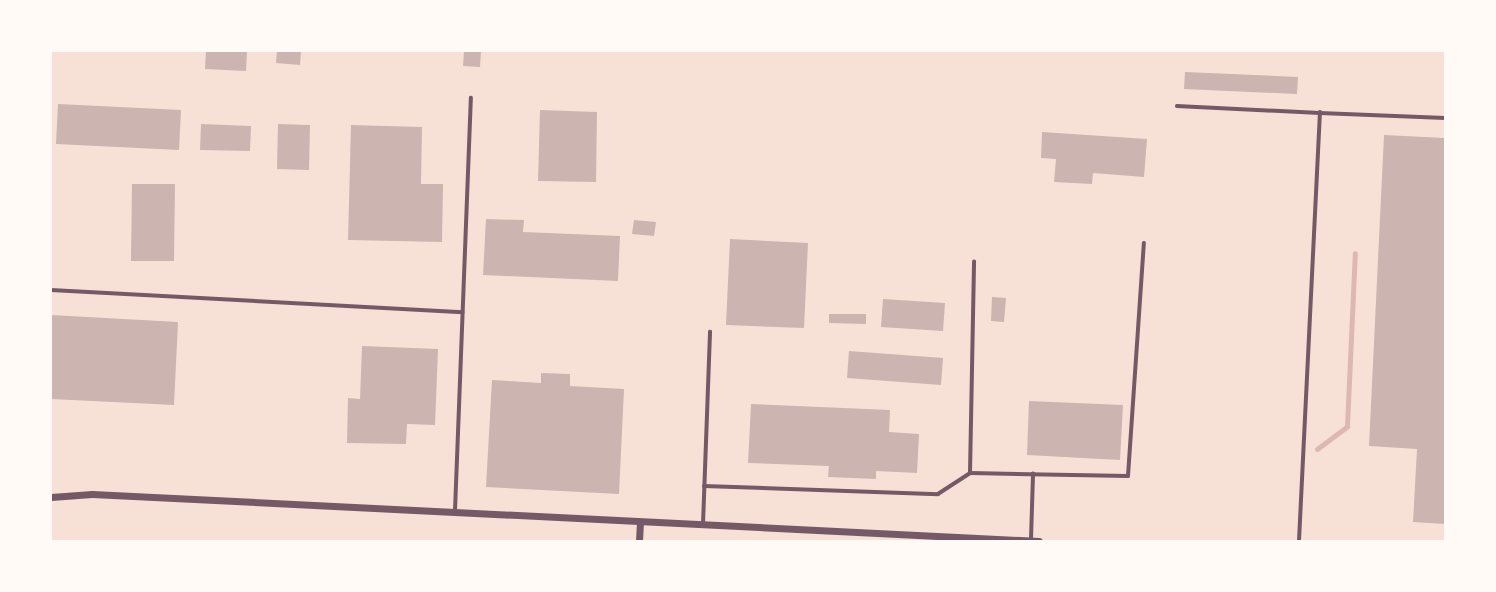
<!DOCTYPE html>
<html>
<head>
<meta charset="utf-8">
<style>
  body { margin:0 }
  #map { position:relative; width:1496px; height:592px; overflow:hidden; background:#f7e1d7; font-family:Commissioner,sans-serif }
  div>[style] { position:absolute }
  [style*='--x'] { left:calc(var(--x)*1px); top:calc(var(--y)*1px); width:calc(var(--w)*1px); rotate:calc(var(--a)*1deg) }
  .stream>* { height:5px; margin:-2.5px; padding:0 2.5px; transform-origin:2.5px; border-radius:2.5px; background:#dcb8b0 }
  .building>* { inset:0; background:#ccb4b1 }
  .service>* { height:3.5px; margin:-1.75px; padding:0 1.75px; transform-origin:1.75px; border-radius:1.75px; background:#755966 }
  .minor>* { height:7px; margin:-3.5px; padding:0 3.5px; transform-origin:3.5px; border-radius:3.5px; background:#755966 }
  span { translate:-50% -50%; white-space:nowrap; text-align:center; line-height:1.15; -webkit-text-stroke:5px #fffaf5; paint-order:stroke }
  .frame { position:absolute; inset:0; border:52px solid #fffaf5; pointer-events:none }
</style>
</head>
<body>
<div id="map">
  <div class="stream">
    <i style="--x:1317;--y:449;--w:38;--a:-37"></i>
    <i style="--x:1347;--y:426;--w:173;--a:-87.4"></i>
  </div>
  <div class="building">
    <i style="clip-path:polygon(206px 51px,247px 51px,246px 71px,205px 69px)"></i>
    <i style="clip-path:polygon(277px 51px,301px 51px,300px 65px,276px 63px)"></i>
    <i style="clip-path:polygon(464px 51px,481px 51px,480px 67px,463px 66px)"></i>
    <i style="clip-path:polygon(1185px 72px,1298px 77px,1297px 94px,1184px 89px)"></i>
    <i style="clip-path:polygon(58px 104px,181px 110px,179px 150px,56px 144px)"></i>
    <i style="clip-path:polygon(540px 110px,597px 112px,596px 182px,538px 181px)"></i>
    <i style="clip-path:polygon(201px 124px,251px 126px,250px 151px,200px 150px)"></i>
    <i style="clip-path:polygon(278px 124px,310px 125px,309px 170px,277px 169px)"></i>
    <i style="clip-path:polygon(351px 125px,422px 127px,421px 184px,443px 184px,442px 242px,348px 240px)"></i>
    <i style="clip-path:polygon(1042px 132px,1147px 139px,1144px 177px,1093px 173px,1092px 184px,1054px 182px,1056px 159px,1041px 158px)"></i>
    <i style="clip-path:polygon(1384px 135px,1445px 138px,1445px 524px,1413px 522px,1417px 449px,1369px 446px)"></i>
    <i style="clip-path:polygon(132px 184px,175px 184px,174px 261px,131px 261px)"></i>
    <i style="clip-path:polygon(486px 219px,524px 220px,523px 232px,620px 236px,618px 281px,483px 275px)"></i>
    <i style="clip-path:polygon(634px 220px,656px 222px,654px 236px,632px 234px)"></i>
    <i style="clip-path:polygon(730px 239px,808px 243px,804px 328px,726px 325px)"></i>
    <i style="clip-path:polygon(992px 297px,1006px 298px,1004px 322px,991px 321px)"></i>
    <i style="clip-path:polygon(883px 299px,945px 303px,943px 331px,881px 327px)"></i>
    <i style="clip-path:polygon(829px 314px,866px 314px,866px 324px,829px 323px)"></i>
    <i style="clip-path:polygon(51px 315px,178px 322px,174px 405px,51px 399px)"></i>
    <i style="clip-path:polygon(362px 346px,438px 349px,435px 425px,407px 424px,406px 444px,347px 443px,348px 398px,360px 399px)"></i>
    <i style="clip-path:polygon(849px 351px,943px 358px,941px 385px,847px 378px)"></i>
    <i style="clip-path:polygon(541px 373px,570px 374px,570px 386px,624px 389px,619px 494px,486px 487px,492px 380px,541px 383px)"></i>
    <i style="clip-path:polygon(1029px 401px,1123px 405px,1120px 460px,1027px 455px)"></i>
    <i style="clip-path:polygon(751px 404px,890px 410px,889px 432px,919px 434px,917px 473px,876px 471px,876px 479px,828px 477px,829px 466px,748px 463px)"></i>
  </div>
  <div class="service">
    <i style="--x:1177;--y:106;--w:143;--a:2.8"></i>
    <i style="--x:51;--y:290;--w:412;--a:3.1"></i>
    <i style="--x:970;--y:473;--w:211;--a:-88.9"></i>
    <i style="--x:704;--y:486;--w:234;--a:2"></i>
    <i style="--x:938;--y:494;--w:38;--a:-33"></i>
    <i style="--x:970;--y:473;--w:158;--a:1.1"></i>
    <i style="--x:1128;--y:476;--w:233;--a:-86.1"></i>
    <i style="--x:455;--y:511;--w:413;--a:-87.8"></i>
    <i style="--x:703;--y:524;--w:192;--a:-87.9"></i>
    <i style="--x:1031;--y:539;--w:65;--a:-88.2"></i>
    <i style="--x:1299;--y:541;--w:429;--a:-87.2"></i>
    <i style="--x:1320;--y:113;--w:125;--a:2.3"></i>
  </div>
  <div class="minor">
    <i style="--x:51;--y:497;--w:41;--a:-4.2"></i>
    <i style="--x:92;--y:494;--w:948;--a:2.84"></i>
    <i style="--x:639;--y:541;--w:19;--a:-87"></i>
  </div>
  <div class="frame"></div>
</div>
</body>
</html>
